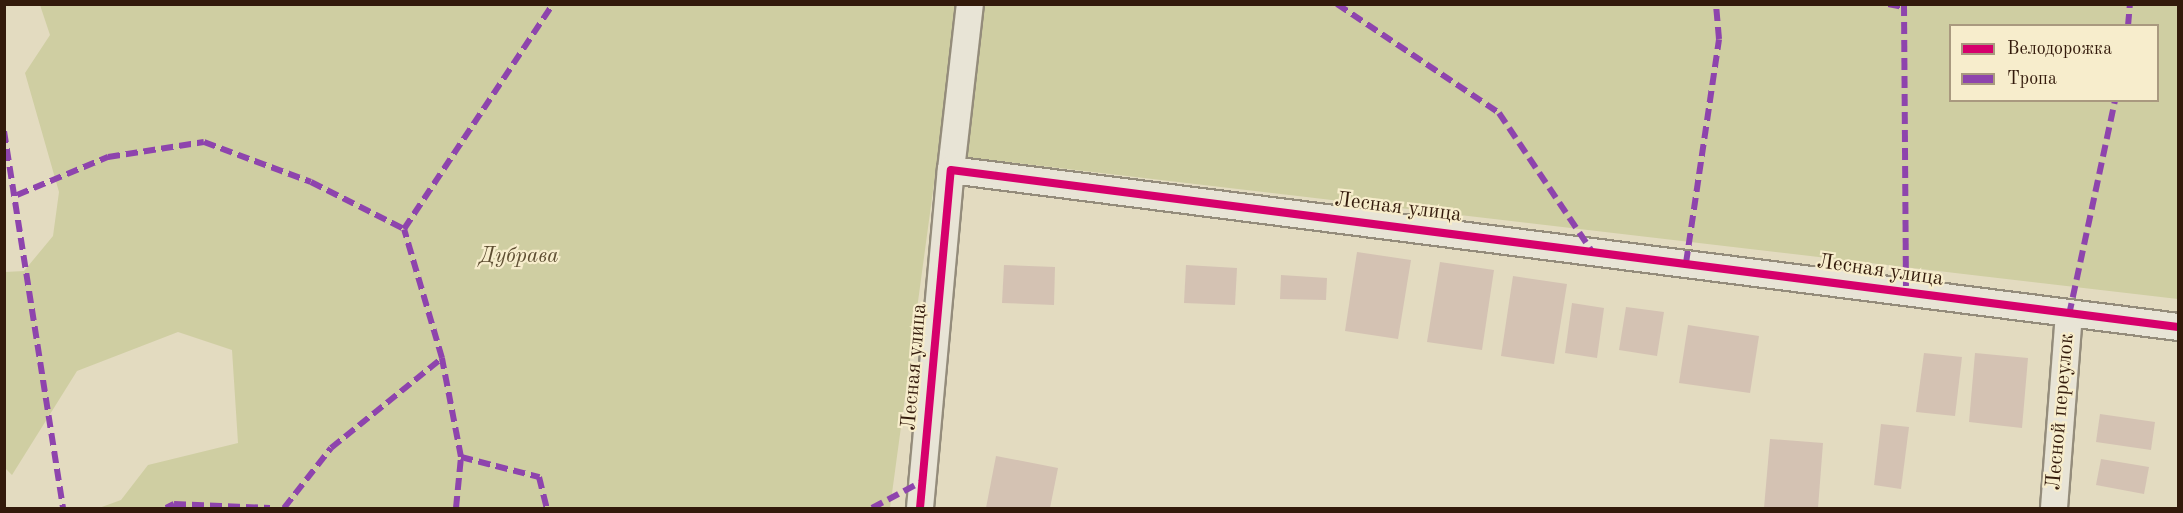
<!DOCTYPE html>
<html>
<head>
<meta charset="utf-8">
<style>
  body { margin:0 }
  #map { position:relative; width:2183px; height:513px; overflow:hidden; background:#e3dbc0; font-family:"Old Standard TT",serif }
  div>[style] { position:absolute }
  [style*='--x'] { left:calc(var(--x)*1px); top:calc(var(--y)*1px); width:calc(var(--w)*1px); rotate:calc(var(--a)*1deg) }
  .green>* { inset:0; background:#cfcea2 }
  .building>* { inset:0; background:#d4c2b3 }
  .roads { filter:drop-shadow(2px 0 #948c7b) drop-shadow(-2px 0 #948c7b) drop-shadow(0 2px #948c7b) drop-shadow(0 -2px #948c7b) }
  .street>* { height:26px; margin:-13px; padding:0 13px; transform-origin:13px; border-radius:13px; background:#e8e4d6 }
  .quiet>* { height:6px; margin-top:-3px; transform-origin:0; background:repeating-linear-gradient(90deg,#8e44ad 0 12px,transparent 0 18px) }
  .cycleway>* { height:8px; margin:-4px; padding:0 4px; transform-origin:4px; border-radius:4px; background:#d6006c }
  span { translate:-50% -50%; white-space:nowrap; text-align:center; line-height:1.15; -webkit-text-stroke:4.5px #f7edcc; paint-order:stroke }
  .street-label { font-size:21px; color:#331a0b }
  .park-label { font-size:21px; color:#5d4d31; font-style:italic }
  .frame { position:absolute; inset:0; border:6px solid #331a0b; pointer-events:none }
  .legend { position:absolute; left:1949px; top:24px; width:210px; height:78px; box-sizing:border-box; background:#f7edcc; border:2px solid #a9997f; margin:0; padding:8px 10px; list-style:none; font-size:18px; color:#331a0b }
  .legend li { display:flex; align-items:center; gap:12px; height:30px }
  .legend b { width:30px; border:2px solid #a9997f }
</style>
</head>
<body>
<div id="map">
  <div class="green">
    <i style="clip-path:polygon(evenodd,40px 5px,2178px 5px,2178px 299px,938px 154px,890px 508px,99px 508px,121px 500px,148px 465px,238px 443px,232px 350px,178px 332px,77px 371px,12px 475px,5px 468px,5px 272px,24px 271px,53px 236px,59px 192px,25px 73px,50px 35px,40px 5px,1950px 26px,2158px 26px,2158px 100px,1950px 100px,1950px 26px)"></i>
  </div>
  <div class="building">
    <i style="clip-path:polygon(1357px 252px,1411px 260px,1398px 339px,1345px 331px)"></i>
    <i style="clip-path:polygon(1440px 262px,1494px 270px,1482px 350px,1427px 342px)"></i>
    <i style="clip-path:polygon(1004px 265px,1055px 267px,1054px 305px,1002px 303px)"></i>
    <i style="clip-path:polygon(1186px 265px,1237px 268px,1235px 305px,1184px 303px)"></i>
    <i style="clip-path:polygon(1281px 275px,1327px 278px,1326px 300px,1280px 299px)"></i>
    <i style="clip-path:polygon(1513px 276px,1567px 284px,1554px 364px,1501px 356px)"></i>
    <i style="clip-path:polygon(1572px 303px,1604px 308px,1597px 358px,1565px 353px)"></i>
    <i style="clip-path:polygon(1626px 307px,1664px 312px,1657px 356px,1619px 350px)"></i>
    <i style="clip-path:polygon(1688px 325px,1759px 336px,1750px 393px,1679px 383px)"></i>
    <i style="clip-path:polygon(1924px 353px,1962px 357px,1955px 416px,1916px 412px)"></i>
    <i style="clip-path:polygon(1975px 353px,2028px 358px,2022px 428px,1969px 422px)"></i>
    <i style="clip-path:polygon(2100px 414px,2155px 422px,2151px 450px,2096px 442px)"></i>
    <i style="clip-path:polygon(1881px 424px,1909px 427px,1901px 489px,1874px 485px)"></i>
    <i style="clip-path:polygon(1770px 439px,1823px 443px,1818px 508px,1764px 508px)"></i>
    <i style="clip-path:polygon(996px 456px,1058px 468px,1050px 508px,986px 508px)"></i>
    <i style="clip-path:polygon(2101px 459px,2149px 467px,2144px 494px,2096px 485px)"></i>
  </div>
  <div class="roads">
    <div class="street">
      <i style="--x:951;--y:170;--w:167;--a:-83.5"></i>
      <i style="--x:920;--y:508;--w:339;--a:-84.8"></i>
      <i style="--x:951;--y:170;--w:1237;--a:7.29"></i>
      <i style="--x:2054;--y:508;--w:194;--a:-85.6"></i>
    </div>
  </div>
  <div class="quiet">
    <i style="--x:1337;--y:4;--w:195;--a:33.9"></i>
    <i style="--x:1499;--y:113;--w:165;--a:56.1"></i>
    <i style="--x:1888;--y:4;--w:16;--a:11"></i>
    <i style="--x:1904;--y:4;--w:288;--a:89.6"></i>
    <i style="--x:2128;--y:26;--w:22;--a:-85"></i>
    <i style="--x:4;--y:131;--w:382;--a:81.1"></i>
    <i style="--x:17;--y:195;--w:99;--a:-22.7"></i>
    <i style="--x:108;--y:157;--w:97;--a:-8.9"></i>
    <i style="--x:204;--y:142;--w:114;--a:20.5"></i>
    <i style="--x:311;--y:182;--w:104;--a:26.8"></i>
    <i style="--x:1686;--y:263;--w:226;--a:-81.6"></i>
    <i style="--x:1719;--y:39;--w:35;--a:-95"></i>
    <i style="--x:2069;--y:315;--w:220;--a:-77.9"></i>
    <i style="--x:461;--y:457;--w:81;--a:14.4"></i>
    <i style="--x:539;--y:477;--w:32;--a:76"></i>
    <i style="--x:166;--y:508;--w:9;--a:-27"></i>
    <i style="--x:174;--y:504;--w:96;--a:2.4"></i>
    <i style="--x:284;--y:508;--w:76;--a:-51.9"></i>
    <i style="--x:331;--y:448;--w:143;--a:-39"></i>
    <i style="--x:456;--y:508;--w:51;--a:-84.4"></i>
    <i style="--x:461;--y:457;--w:101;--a:-100.9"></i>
    <i style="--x:442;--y:358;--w:134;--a:-106.4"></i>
    <i style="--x:404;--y:229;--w:270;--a:-56.5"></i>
    <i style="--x:872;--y:508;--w:58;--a:-27.9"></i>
  </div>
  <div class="cycleway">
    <i style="--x:920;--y:508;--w:339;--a:-84.8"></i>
    <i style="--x:951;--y:170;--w:1237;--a:7.29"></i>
  </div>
  <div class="street-label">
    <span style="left:1398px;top:208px;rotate:7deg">Лесная улица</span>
    <span style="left:1880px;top:271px;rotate:8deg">Лесная улица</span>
    <span style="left:915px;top:367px;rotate:-85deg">Лесная улица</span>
    <span style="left:2061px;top:412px;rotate:-85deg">Лесной переулок</span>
  </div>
  <div class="park-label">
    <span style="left:519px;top:257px">Дубрава</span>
  </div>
  <div class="frame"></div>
  <ul class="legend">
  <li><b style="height:8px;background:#d6006c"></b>Велодорожка</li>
  <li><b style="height:8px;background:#8e44ad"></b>Тропа</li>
  </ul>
</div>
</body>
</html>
